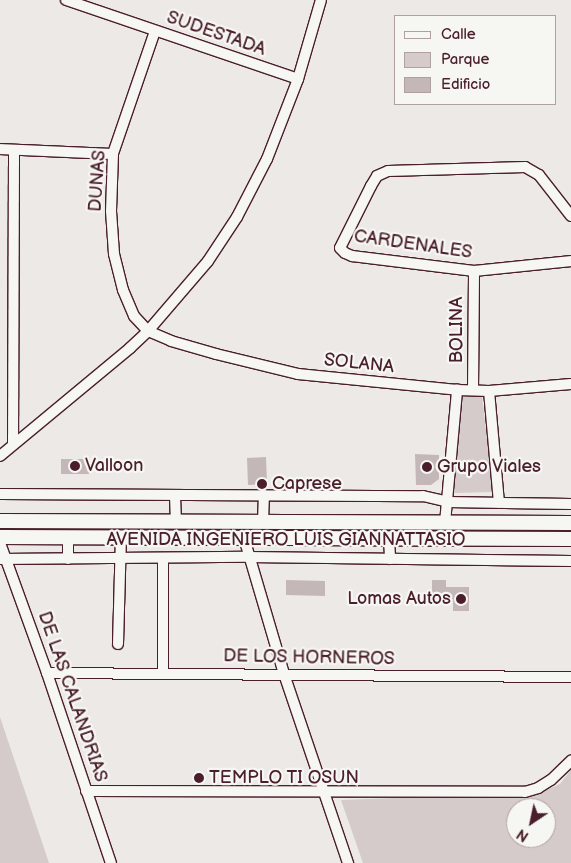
<!DOCTYPE html>
<html>
<head>
<meta charset="utf-8">
<style>
  body { margin:0 }
  #map { position:relative; width:571px; height:863px; overflow:hidden; background:#ece9e6; font-family:"Balsamiq Sans",sans-serif }
  div>[style] { position:absolute }
  [style*='--x'] { left:calc(var(--x)*1px); top:calc(var(--y)*1px); width:calc(var(--w)*1px); rotate:calc(var(--a)*1deg) }
  .green>* { inset:0; background:#d4cbca }
  .building>* { inset:0; background:#c4b7b7 }
  .roads { filter:drop-shadow(1px 0 #4a1f2b) drop-shadow(-1px 0 #4a1f2b) drop-shadow(0 1px #4a1f2b) drop-shadow(0 -1px #4a1f2b) }
  .minor>* { height:10px; margin:-5px; padding:0 5px; transform-origin:5px; border-radius:5px; background:#f6f6f2 }
  .major>* { height:14px; margin:-7px; padding:0 7px; transform-origin:7px; border-radius:7px; background:#f6f6f2 }
  .dots>* { width:14px; height:14px; translate:-50% -50%; box-sizing:border-box; border:2px solid #f6f6f2; border-radius:50% }
  span { translate:-50% -50%; white-space:nowrap; text-align:center; line-height:1.15; -webkit-text-stroke:4.5px #f6f6f2; paint-order:stroke }
  .street-label { font-size:18px; color:#4a1f2b }
  .poi-label { font-size:18px; color:#4a1f2b }
  .left { translate:0 -50%; text-align:left }
  .right { translate:-100% -50%; text-align:right }
  .legend { position:absolute; left:394px; top:15px; width:162px; height:90px; box-sizing:border-box; background:#f6f6f2; border:1px solid #b1a0a2; margin:0; padding:6px 9px; list-style:none; font-size:15px; color:#4a1f2b }
  .legend li { display:flex; align-items:center; gap:10px; height:25px }
  .legend b { width:25px; border:1px solid #b1a0a2 }
  .north { position:absolute; left:506px; top:798px; width:50px; height:50px; box-sizing:border-box; background:#f6f6f2; border:1px solid #b1a0a2; border-radius:50%; rotate:214deg; font-size:14px; font-weight:700; line-height:20px; text-align:center; color:#4a1f2b }
  .north::after { content:''; display:block; margin:auto; width:18px; height:22px; background:#4a1f2b; clip-path:polygon(50% 0,100% 100%,50% 72%,0 100%) }
</style>
</head>
<body>
<div id="map">
  <div class="green">
    <i style="clip-path:polygon(482px 396px,493px 492px,453px 493px,461px 397px)"></i>
    <i style="clip-path:polygon(0 717px,49px 863px,0 863px)"></i>
    <i style="clip-path:polygon(evenodd,571px 770px,571px 863px,363px 863px,341px 800px,540px 793px,560px 784px,571px 770px,516px 808px,546px 808px,546px 838px,516px 838px,516px 808px)"></i>
  </div>
  <div class="building">
    <i style="clip-path:polygon(415px 454px,439px 455px,439px 479px,431px 485px,416px 485px)"></i>
    <i style="clip-path:polygon(266px 457px,267px 484px,248px 485px,247px 458px)"></i>
    <i style="clip-path:polygon(61px 459px,89px 459px,89px 474px,61px 474px)"></i>
    <i style="clip-path:polygon(286px 580px,325px 581px,325px 596px,286px 595px)"></i>
    <i style="clip-path:polygon(432px 580px,446px 580px,446px 587px,469px 587px,469px 611px,453px 611px,453px 599px,432px 599px)"></i>
  </div>
  <div class="roads">
    <div class="minor">
      <i style="--x:66;--y:0;--w:245;--a:18.8"></i>
      <i style="--x:155;--y:31;--w:130;--a:108.9"></i>
      <i style="--x:113;--y:154;--w:57;--a:92"></i>
      <i style="--x:111;--y:211;--w:43;--a:86"></i>
      <i style="--x:114;--y:254;--w:37;--a:76"></i>
      <i style="--x:123;--y:290;--w:28;--a:67"></i>
      <i style="--x:134;--y:316;--w:21;--a:47"></i>
      <i style="--x:148;--y:331;--w:25;--a:23"></i>
      <i style="--x:171;--y:341;--w:47;--a:16.1"></i>
      <i style="--x:216;--y:354;--w:84;--a:13.7"></i>
      <i style="--x:298;--y:374;--w:160;--a:5.7"></i>
      <i style="--x:457;--y:390;--w:32;--a:2"></i>
      <i style="--x:489;--y:391;--w:82;--a:-4.9"></i>
      <i style="--x:0;--y:149;--w:113;--a:2.5"></i>
      <i style="--x:571;--y:216;--w:52;--a:-128"></i>
      <i style="--x:539;--y:175;--w:16;--a:-150"></i>
      <i style="--x:525;--y:167;--w:137;--a:178.3"></i>
      <i style="--x:388;--y:171;--w:12;--a:156"></i>
      <i style="--x:377;--y:176;--w:12;--a:121"></i>
      <i style="--x:371;--y:186;--w:69;--a:116.6"></i>
      <i style="--x:340;--y:248;--w:7;--a:45"></i>
      <i style="--x:345;--y:253;--w:8;--a:23"></i>
      <i style="--x:352;--y:256;--w:123;--a:7"></i>
      <i style="--x:474;--y:271;--w:98;--a:-5.9"></i>
      <i style="--x:473;--y:390;--w:119;--a:-89.5"></i>
      <i style="--x:489;--y:391;--w:112;--a:84.9"></i>
      <i style="--x:13;--y:444;--w:293;--a:-89.8"></i>
      <i style="--x:0;--y:456;--w:169;--a:-39.7"></i>
      <i style="--x:130;--y:348;--w:25;--a:-43"></i>
      <i style="--x:148;--y:331;--w:92;--a:-49.4"></i>
      <i style="--x:208;--y:261;--w:53;--a:-56.6"></i>
      <i style="--x:237;--y:217;--w:65;--a:-62.7"></i>
      <i style="--x:267;--y:159;--w:86;--a:-68.8"></i>
      <i style="--x:298;--y:79;--w:82;--a:-73.8"></i>
      <i style="--x:0;--y:494;--w:423;--a:0.3"></i>
      <i style="--x:423;--y:496;--w:26;--a:13"></i>
      <i style="--x:448;--y:502;--w:123;--a:0.9"></i>
      <i style="--x:175;--y:495;--w:27;--a:88"></i>
      <i style="--x:263;--y:522;--w:27;--a:-88"></i>
      <i style="--x:445;--y:523;--w:134;--a:-84.8"></i>
      <i style="--x:68;--y:537;--w:22;--a:90"></i>
      <i style="--x:244;--y:538;--w:142;--a:73.6"></i>
      <i style="--x:284;--y:674;--w:200;--a:71.3"></i>
      <i style="--x:389;--y:538;--w:21;--a:87"></i>
      <i style="--x:0;--y:543;--w:138;--a:70.1"></i>
      <i style="--x:47;--y:673;--w:200;--a:71.4"></i>
      <i style="--x:163;--y:558;--w:115;--a:90"></i>
      <i style="--x:0;--y:559;--w:248;--a:-0.5"></i>
      <i style="--x:248;--y:557;--w:323;--a:0.7"></i>
      <i style="--x:118;--y:644;--w:107;--a:-88.4"></i>
      <i style="--x:47;--y:673;--w:524;--a:0.44"></i>
      <i style="--x:86;--y:791;--w:439;--a:0.1"></i>
      <i style="--x:525;--y:792;--w:14;--a:-17"></i>
      <i style="--x:538;--y:788;--w:15;--a:-32"></i>
      <i style="--x:551;--y:780;--w:28;--a:-44"></i>
    </div>
    <div class="major">
      <i style="--x:0;--y:521;--w:571;--a:0.2"></i>
      <i style="--x:0;--y:537;--w:571;--a:0.2"></i>
    </div>
  </div>
  <div class="dots">
    <i style="left:75px;top:466px;background:#4a1f2b"></i>
    <i style="left:427px;top:467px;background:#4a1f2b"></i>
    <i style="left:262px;top:484px;background:#4a1f2b"></i>
    <i style="left:461px;top:599px;background:#4a1f2b"></i>
    <i style="left:199px;top:778px;background:#4a1f2b"></i>
  </div>
  <div class="street-label">
    <span style="left:216px;top:34px;rotate:19deg">SUDESTADA</span>
    <span style="left:98px;top:181px;rotate:-86deg">DUNAS</span>
    <span style="left:413px;top:245px;rotate:8deg">CARDENALES</span>
    <span style="left:457px;top:330px;rotate:-90deg">BOLINA</span>
    <span style="left:359px;top:364px;rotate:6deg">SOLANA</span>
    <span style="left:286px;top:540px">AVENIDA INGENIERO LUIS GIANNATTASIO</span>
    <span style="left:309px;top:658px;rotate:1deg">DE LOS HORNEROS</span>
    <span style="left:72px;top:697px;rotate:71deg">DE LAS CALANDRIAS</span>
  </div>
  <div class="poi-label">
    <span class="left" style="left:85px;top:466px">Valloon</span>
    <span class="left" style="left:437px;top:467px">Grupo Viales</span>
    <span class="left" style="left:272px;top:484px">Caprese</span>
    <span class="right" style="left:451px;top:599px">Lomas Autos</span>
    <span class="left" style="left:209px;top:778px">TEMPLO TI OSUN</span>
  </div>
  <ul class="legend">
  <li><b style="height:6px;background:#f6f6f2"></b>Calle</li>
  <li><b style="height:14px;background:#d4cbca"></b>Parque</li>
  <li><b style="height:14px;background:#c4b7b7"></b>Edificio</li>
  </ul>
  <div class="north">N</div>
</div>
</body>
</html>
